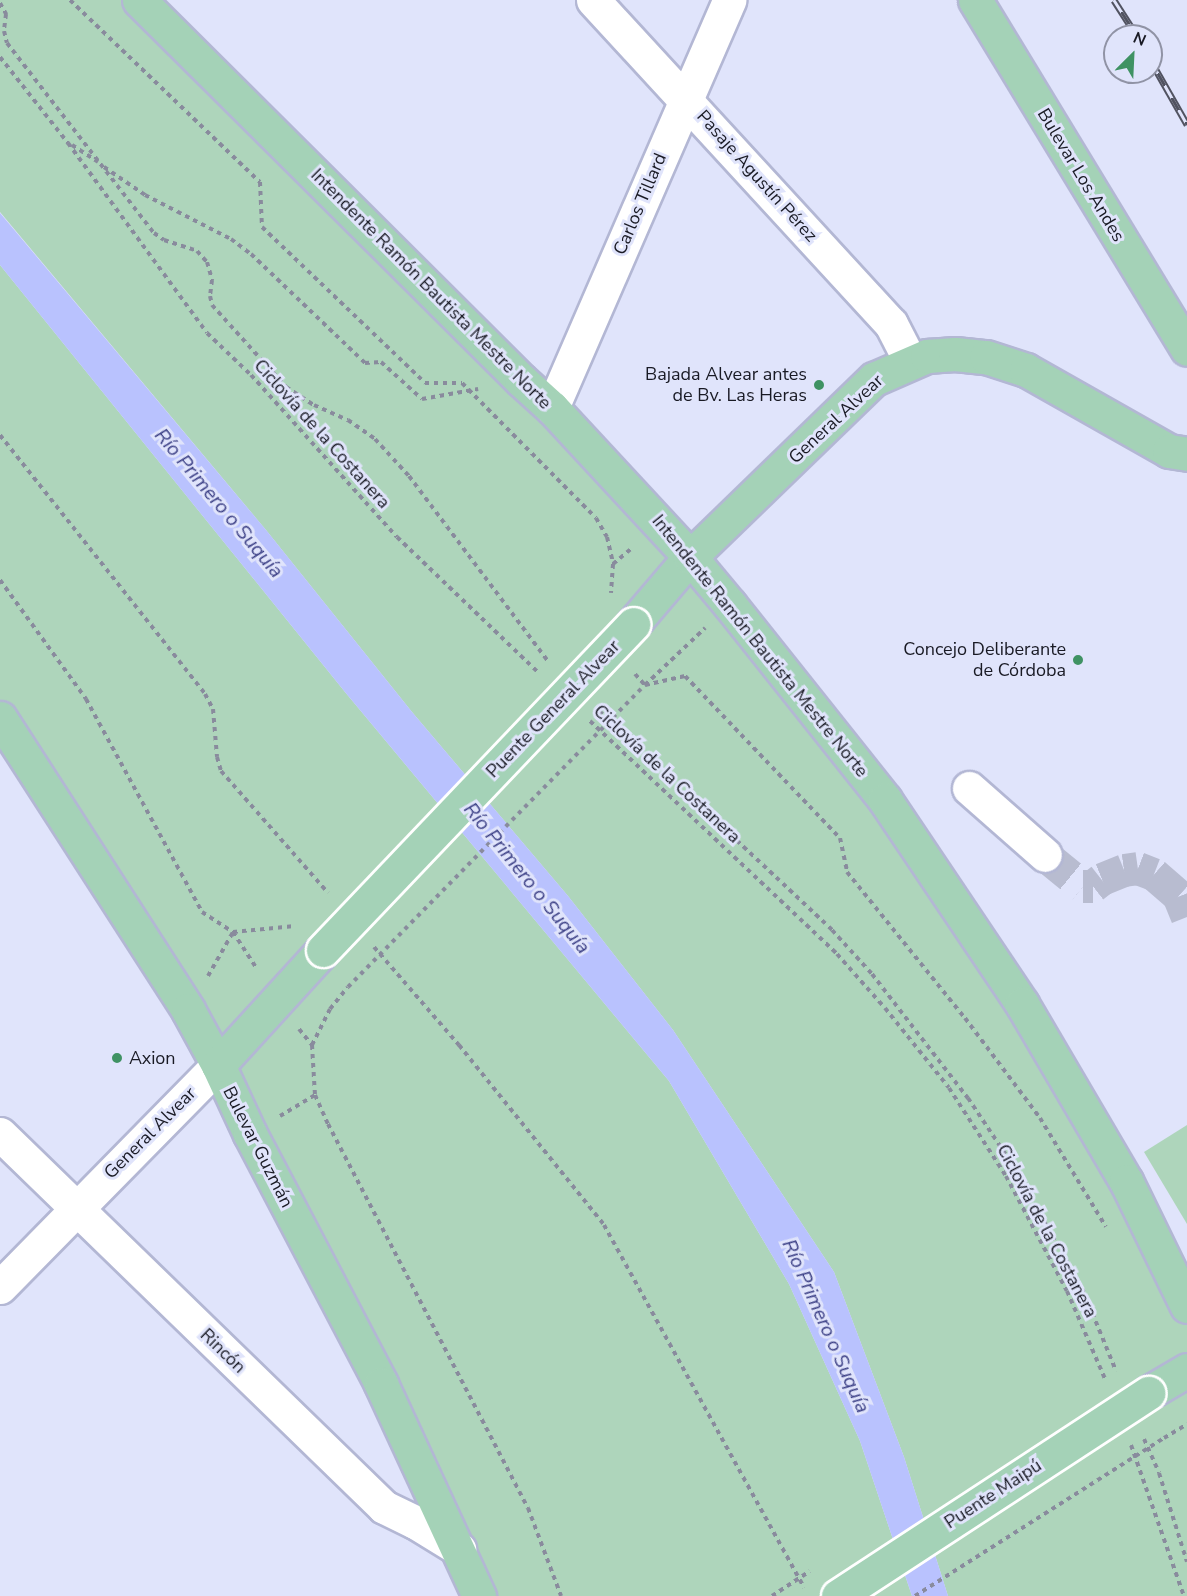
<!DOCTYPE html>
<html>
<head>
<meta charset="utf-8">
<style>
  body { margin:0 }
  #map { position:relative; width:1187px; height:1596px; overflow:hidden; background:#e0e4fb; font-family:"Nunito Sans",sans-serif }
  div>[style] { position:absolute }
  [style*='--x'] { left:calc(var(--x)*1px); top:calc(var(--y)*1px); width:calc(var(--w)*1px); rotate:calc(var(--a)*1deg) }
  .green>* { inset:0; background:#aed5bb }
  .water>* { inset:0; background:#b9c2fe }
  .minor-tunnel>* { height:33px; margin-top:-16.5px; transform-origin:0; background:repeating-linear-gradient(90deg,#b8bcd0 0 33px,transparent 0 49px) }
  .path>* { height:4px; margin-top:-2px; transform-origin:0; background:repeating-linear-gradient(90deg,#898b9d 0 4.5px,transparent 0 9px) }
  .roads { filter:drop-shadow(2px 0 #b3b7d4) drop-shadow(-2px 0 #b3b7d4) drop-shadow(0 2px #b3b7d4) drop-shadow(0 -2px #b3b7d4) }
  .minor>* { height:33px; margin:-16.5px; padding:0 16.5px; transform-origin:16.5px; border-radius:16.5px; background:#fff }
  .major>* { height:33px; margin:-16.5px; padding:0 16.5px; transform-origin:16.5px; border-radius:16.5px; background:#a4d2b7 }
  .rail>* { height:7px; margin-top:-3.5px; transform-origin:0; background:repeating-linear-gradient(90deg,#e0e4fb 0 14px,#515361 0 28px); box-sizing:border-box; border-block:2px solid #515361 }
  .path-bridge>* { height:4px; margin-top:-2px; transform-origin:0; background:repeating-linear-gradient(90deg,#898b9d 0 4.5px,transparent 0 9px) }
  .bridges { filter:drop-shadow(2px 0 #fff) drop-shadow(-2px 0 #fff) drop-shadow(0 2px #fff) drop-shadow(0 -2px #fff) }
  .major-bridge>* { height:33px; margin:-16.5px; padding:0 16.5px; transform-origin:16.5px; border-radius:16.5px; background:#a4d2b7 }
  .dots>* { width:16px; height:16px; translate:-50% -50%; box-sizing:border-box; border:3px solid #e0e4fb; border-radius:50% }
  span { translate:-50% -50%; white-space:nowrap; text-align:center; line-height:1.15; -webkit-text-stroke:6px #e0e4fb; paint-order:stroke }
  .street-label { font-size:18px; color:#191a24 }
  .poi-label { font-size:18px; color:#191a24 }
  .right { translate:-100% -50%; text-align:right }
  .left { translate:0 -50%; text-align:left }
  .water-label { font-size:20px; color:#3d4187; font-style:italic }
  .north { position:absolute; left:1103px; top:24px; width:60px; height:60px; box-sizing:border-box; background:#e0e4fb; border:2px solid #9093a5; border-radius:50%; rotate:24deg; font-size:16px; font-weight:700; line-height:24px; text-align:center; color:#191a24 }
  .north::after { content:''; display:block; margin:auto; width:21px; height:27px; background:#3f9263; clip-path:polygon(50% 0,100% 100%,50% 72%,0 100%) }
</style>
</head>
<body>
<div id="map">
  <div class="green">
    <i style="clip-path:polygon(0 0,139px 0,521px 380px,885px 800px,1187px 1306px,1187px 1596px,948px 1596px,904px 1457px,834px 1272px,673px 1030px,568px 896px,412px 712px,266px 530px,0 212px)"></i>
    <i style="clip-path:polygon(0 265px,345px 692px,669px 1081px,789px 1284px,860px 1441px,912px 1596px,479px 1596px,334px 1293px,0 718px)"></i>
    <i style="clip-path:polygon(1187px 1125px,1187px 1224px,1144px 1152px)"></i>
  </div>
  <div class="water">
    <i style="clip-path:polygon(0 213px,266px 530px,412px 712px,568px 896px,673px 1030px,834px 1272px,904px 1457px,948px 1596px,912px 1596px,860px 1441px,789px 1284px,669px 1081px,345px 692px,0 265px)"></i>
  </div>
  <div class="minor-tunnel">
    <i style="--x:1045;--y:855;--w:49;--a:39.2"></i>
    <i style="--x:1083;--y:886;--w:10;--a:0"></i>
    <i style="--x:1093;--y:886;--w:11;--a:-38"></i>
    <i style="--x:1102;--y:879;--w:24;--a:-22"></i>
    <i style="--x:1124;--y:870;--w:14;--a:-8"></i>
    <i style="--x:1138;--y:868;--w:17;--a:21"></i>
    <i style="--x:1154;--y:874;--w:33;--a:41"></i>
    <i style="--x:1179;--y:896;--w:22;--a:68"></i>
  </div>
  <div class="path">
    <i style="--x:70;--y:0;--w:263;--a:43.8"></i>
    <i style="--x:260;--y:182;--w:45;--a:87.5"></i>
    <i style="--x:262;--y:227;--w:226;--a:43.7"></i>
    <i style="--x:425;--y:383;--w:37;--a:0"></i>
    <i style="--x:462;--y:383;--w:190;--a:45.2"></i>
    <i style="--x:596;--y:518;--w:22;--a:60"></i>
    <i style="--x:607;--y:537;--w:28;--a:77"></i>
    <i style="--x:613;--y:564;--w:29;--a:94"></i>
    <i style="--x:0;--y:3;--w:13;--a:61"></i>
    <i style="--x:6;--y:14;--w:17;--a:97"></i>
    <i style="--x:4;--y:31;--w:12;--a:76"></i>
    <i style="--x:7;--y:43;--w:240;--a:52.3"></i>
    <i style="--x:154;--y:233;--w:12;--a:35"></i>
    <i style="--x:164;--y:240;--w:35;--a:18"></i>
    <i style="--x:197;--y:251;--w:15;--a:48"></i>
    <i style="--x:207;--y:262;--w:19;--a:74"></i>
    <i style="--x:212;--y:280;--w:16;--a:97"></i>
    <i style="--x:210;--y:296;--w:9;--a:77"></i>
    <i style="--x:212;--y:305;--w:110;--a:47.9"></i>
    <i style="--x:286;--y:387;--w:33;--a:33"></i>
    <i style="--x:314;--y:405;--w:37;--a:24"></i>
    <i style="--x:348;--y:420;--w:33;--a:35"></i>
    <i style="--x:375;--y:439;--w:50;--a:47.4"></i>
    <i style="--x:409;--y:476;--w:231;--a:53.1"></i>
    <i style="--x:0;--y:57;--w:110;--a:51.7"></i>
    <i style="--x:68;--y:143;--w:235;--a:53.8"></i>
    <i style="--x:207;--y:333;--w:61;--a:43.7"></i>
    <i style="--x:251;--y:375;--w:218;--a:48"></i>
    <i style="--x:397;--y:537;--w:197;--a:43.8"></i>
    <i style="--x:72;--y:145;--w:31;--a:33"></i>
    <i style="--x:104;--y:167;--w:50;--a:34.3"></i>
    <i style="--x:145;--y:195;--w:97;--a:27.1"></i>
    <i style="--x:231;--y:239;--w:25;--a:37"></i>
    <i style="--x:251;--y:254;--w:158;--a:43.7"></i>
    <i style="--x:365;--y:363;--w:16;--a:-4"></i>
    <i style="--x:381;--y:362;--w:55;--a:42.1"></i>
    <i style="--x:422;--y:399;--w:57;--a:-10.1"></i>
    <i style="--x:0;--y:435;--w:330;--a:51.6"></i>
    <i style="--x:205;--y:694;--w:17;--a:62"></i>
    <i style="--x:213;--y:709;--w:48;--a:85.2"></i>
    <i style="--x:217;--y:757;--w:15;--a:74"></i>
    <i style="--x:221;--y:771;--w:162;--a:48.7"></i>
    <i style="--x:613;--y:564;--w:26;--a:-40"></i>
    <i style="--x:0;--y:580;--w:147;--a:54.1"></i>
    <i style="--x:86;--y:699;--w:243;--a:61.4"></i>
    <i style="--x:202;--y:912;--w:37;--a:33"></i>
    <i style="--x:233;--y:932;--w:44;--a:57"></i>
    <i style="--x:635;--y:674;--w:15;--a:48"></i>
    <i style="--x:645;--y:685;--w:41;--a:-12.7"></i>
    <i style="--x:685;--y:676;--w:224;--a:46.3"></i>
    <i style="--x:840;--y:838;--w:35;--a:78"></i>
    <i style="--x:847;--y:872;--w:188;--a:51.1"></i>
    <i style="--x:965;--y:1018;--w:125;--a:53.1"></i>
    <i style="--x:1040;--y:1118;--w:127;--a:58.8"></i>
    <i style="--x:645;--y:685;--w:83;--a:-43.5"></i>
    <i style="--x:599;--y:711;--w:320;--a:43.2"></i>
    <i style="--x:832;--y:930;--w:59;--a:47.7"></i>
    <i style="--x:872;--y:974;--w:157;--a:52.3"></i>
    <i style="--x:968;--y:1098;--w:72;--a:56.3"></i>
    <i style="--x:1008;--y:1158;--w:150;--a:60.4"></i>
    <i style="--x:1082;--y:1288;--w:90;--a:67.7"></i>
    <i style="--x:590;--y:721;--w:340;--a:43.3"></i>
    <i style="--x:837;--y:954;--w:72;--a:48.4"></i>
    <i style="--x:885;--y:1008;--w:102;--a:51.3"></i>
    <i style="--x:949;--y:1088;--w:105;--a:57.1"></i>
    <i style="--x:1006;--y:1176;--w:130;--a:62.1"></i>
    <i style="--x:1067;--y:1291;--w:96;--a:66.6"></i>
    <i style="--x:374;--y:947;--w:130;--a:49.1"></i>
    <i style="--x:459;--y:1045;--w:231;--a:51.1"></i>
    <i style="--x:604;--y:1225;--w:414;--a:61.1"></i>
    <i style="--x:208;--y:976;--w:51;--a:-60.4"></i>
    <i style="--x:233;--y:932;--w:62;--a:-5.5"></i>
    <i style="--x:299;--y:1029;--w:21;--a:51"></i>
    <i style="--x:312;--y:1045;--w:50;--a:86.6"></i>
    <i style="--x:315;--y:1095;--w:32;--a:66"></i>
    <i style="--x:328;--y:1124;--w:433;--a:62.5"></i>
    <i style="--x:528;--y:1508;--w:94;--a:69.4"></i>
    <i style="--x:312;--y:1045;--w:40;--a:-63.4"></i>
    <i style="--x:330;--y:1009;--w:28;--a:-51"></i>
    <i style="--x:280;--y:1116;--w:41;--a:-31"></i>
    <i style="--x:1164;--y:1438;--w:27;--a:-31"></i>
    <i style="--x:1144;--y:1439;--w:37;--a:66"></i>
    <i style="--x:1159;--y:1473;--w:93;--a:72.5"></i>
    <i style="--x:1131;--y:1445;--w:160;--a:70.7"></i>
  </div>
  <div class="roads">
    <div class="minor">
      <i style="--x:593;--y:0;--w:440;--a:47.4"></i>
      <i style="--x:891;--y:324;--w:42;--a:62.8"></i>
      <i style="--x:552;--y:408;--w:445;--a:-66.5"></i>
      <i style="--x:969;--y:788;--w:101;--a:41.4"></i>
      <i style="--x:0;--y:1134;--w:535;--a:44.17"></i>
      <i style="--x:384;--y:1507;--w:34;--a:26"></i>
      <i style="--x:415;--y:1522;--w:52;--a:31.5"></i>
      <i style="--x:0;--y:1287;--w:311;--a:-45.5"></i>
    </div>
    <div class="major">
      <i style="--x:139;--y:0;--w:539;--a:44.85"></i>
      <i style="--x:521;--y:380;--w:42;--a:42.1"></i>
      <i style="--x:552;--y:408;--w:203;--a:47.2"></i>
      <i style="--x:690;--y:557;--w:62;--a:50.2"></i>
      <i style="--x:730;--y:605;--w:249;--a:51.5"></i>
      <i style="--x:885;--y:800;--w:246;--a:56.1"></i>
      <i style="--x:1022;--y:1004;--w:205;--a:59.6"></i>
      <i style="--x:1126;--y:1181;--w:139;--a:64"></i>
      <i style="--x:975;--y:0;--w:408;--a:58.7"></i>
      <i style="--x:633;--y:624;--w:88;--a:-49.6"></i>
      <i style="--x:690;--y:557;--w:256;--a:-44.1"></i>
      <i style="--x:874;--y:379;--w:58;--a:-23.5"></i>
      <i style="--x:927;--y:356;--w:28;--a:-4"></i>
      <i style="--x:955;--y:354;--w:31;--a:6"></i>
      <i style="--x:986;--y:357;--w:42;--a:18"></i>
      <i style="--x:1026;--y:370;--w:164;--a:29.5"></i>
      <i style="--x:1169;--y:451;--w:18;--a:9"></i>
      <i style="--x:0;--y:718;--w:347;--a:57.2"></i>
      <i style="--x:188;--y:1010;--w:63;--a:61.4"></i>
      <i style="--x:218;--y:1065;--w:76;--a:65.1"></i>
      <i style="--x:250;--y:1134;--w:282;--a:62.3"></i>
      <i style="--x:381;--y:1384;--w:234;--a:65.2"></i>
      <i style="--x:218;--y:1065;--w:156;--a:-47.6"></i>
      <i style="--x:1148;--y:1393;--w:45;--a:-30.5"></i>
    </div>
  </div>
  <div class="rail">
    <i style="--x:1114;--y:0;--w:43;--a:57.4"></i>
    <i style="--x:1151;--y:61;--w:73;--a:60.3"></i>
  </div>
  <div class="path-bridge">
    <i style="--x:348;--y:987;--w:424;--a:-45.5"></i>
    <i style="--x:772;--y:1596;--w:45;--a:-33.3"></i>
    <i style="--x:915;--y:1596;--w:295;--a:-32.4"></i>
  </div>
  <div class="bridges">
    <div class="major-bridge">
      <i style="--x:323;--y:950;--w:450;--a:-46.4"></i>
      <i style="--x:838;--y:1596;--w:371;--a:-33.2"></i>
    </div>
  </div>
  <div class="dots">
    <i style="left:819px;top:385px;background:#3f9263"></i>
    <i style="left:1078px;top:660px;background:#3f9263"></i>
    <i style="left:117px;top:1058px;background:#3f9263"></i>
  </div>
  <div class="street-label">
    <span style="left:1081px;top:175px;rotate:59deg">Bulevar Los Andes</span>
    <span style="left:757px;top:176px;rotate:48deg">Pasaje Agustín Pérez</span>
    <span style="left:640px;top:204px;rotate:-67deg">Carlos Tillard</span>
    <span style="left:431px;top:289px;rotate:45deg">Intendente Ramón Bautista Mestre Norte</span>
    <span style="left:836px;top:419px;rotate:-43deg">General Alvear</span>
    <span style="left:322px;top:434px;rotate:48deg">Ciclovía de la Costanera</span>
    <span style="left:760px;top:646px;rotate:51deg">Intendente Ramón Bautista Mestre Norte</span>
    <span style="left:553px;top:709px;rotate:-46deg">Puente General Alvear</span>
    <span style="left:667px;top:774px;rotate:43deg">Ciclovía de la Costanera</span>
    <span style="left:150px;top:1133px;rotate:-45deg">General Alvear</span>
    <span style="left:258px;top:1147px;rotate:63deg">Bulevar Guzmán</span>
    <span style="left:1047px;top:1231px;rotate:62deg">Ciclovía de la Costanera</span>
    <span style="left:223px;top:1351px;rotate:44deg">Rincón</span>
    <span style="left:993px;top:1494px;rotate:-33deg">Puente Maipú</span>
  </div>
  <div class="poi-label">
    <span class="right" style="left:807px;top:385px">Bajada Alvear antes<br>de Bv. Las Heras</span>
    <span class="right" style="left:1066px;top:660px">Concejo Deliberante<br>de Córdoba</span>
    <span class="left" style="left:129px;top:1058px">Axion</span>
  </div>
  <div class="water-label">
    <span style="left:219px;top:503px;rotate:50deg">Río Primero o Suquía</span>
    <span style="left:527px;top:878px;rotate:51deg">Río Primero o Suquía</span>
    <span style="left:826px;top:1326px;rotate:66deg">Río Primero o Suquía</span>
  </div>
  <div class="north">N</div>
</div>
</body>
</html>
